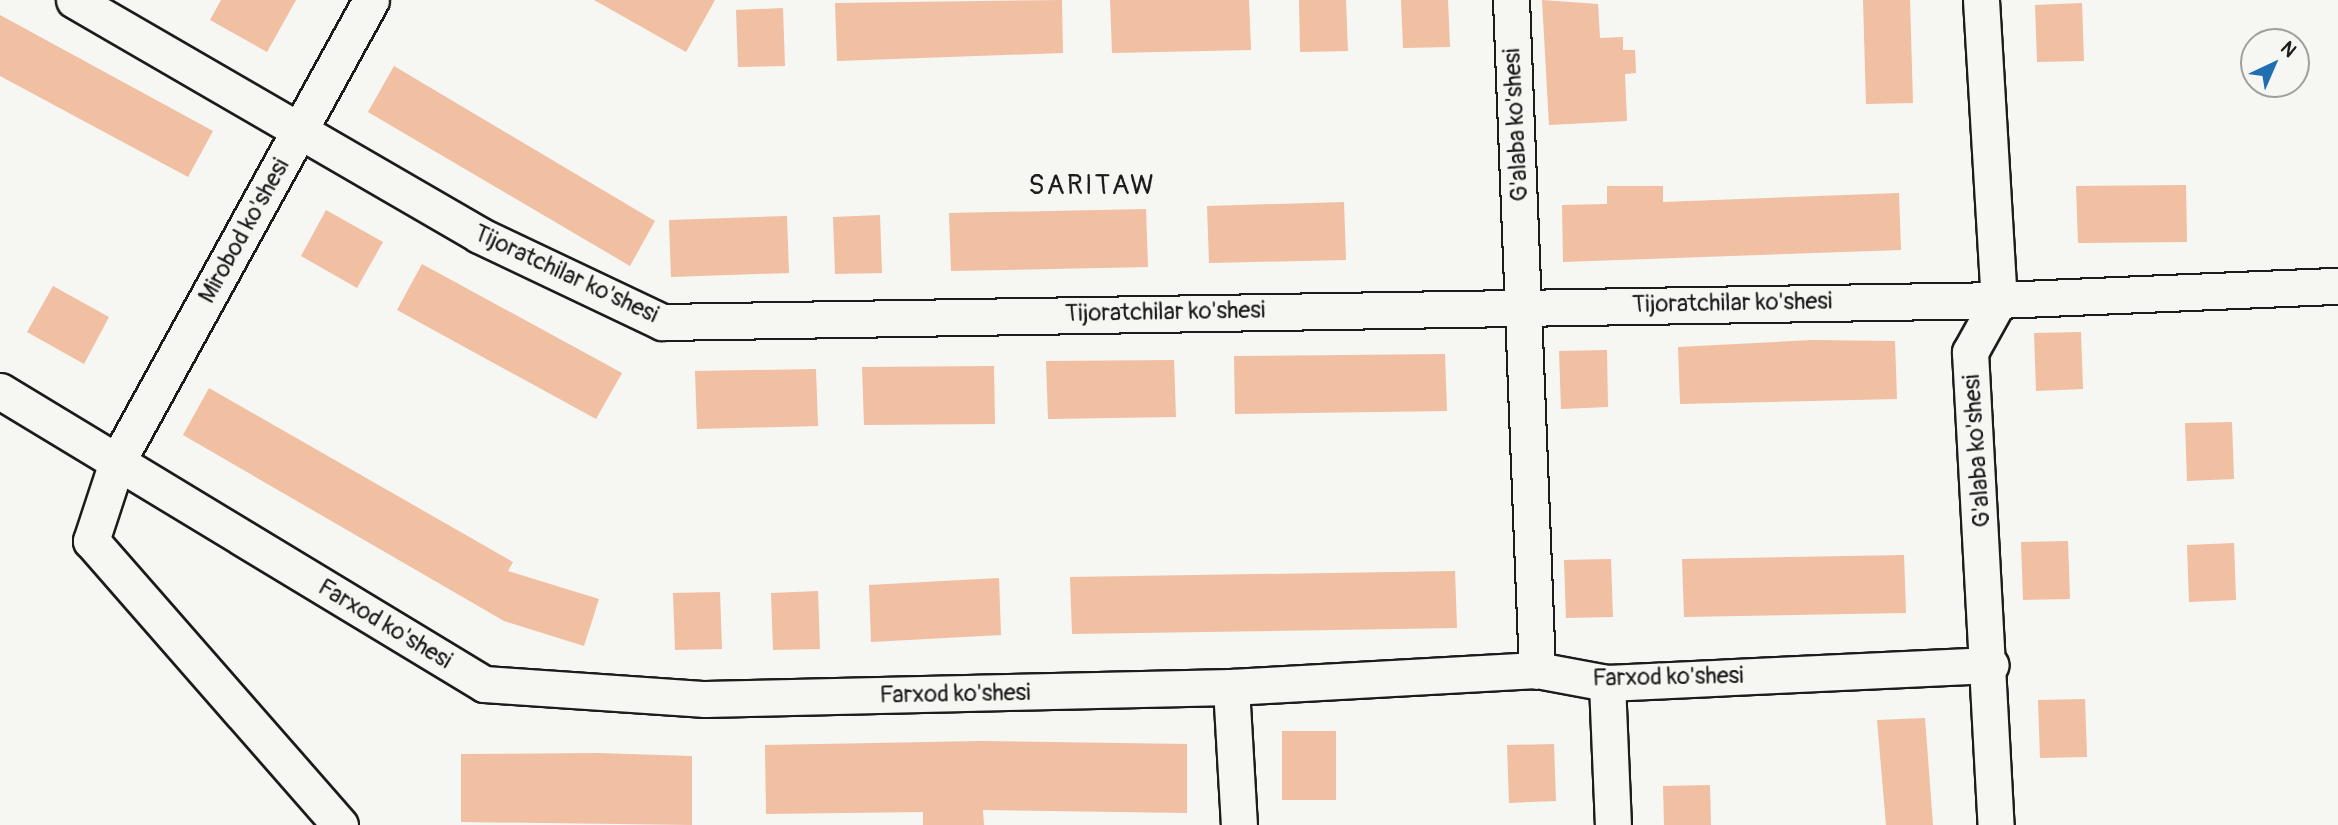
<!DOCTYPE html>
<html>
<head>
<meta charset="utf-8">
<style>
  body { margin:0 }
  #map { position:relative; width:2338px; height:825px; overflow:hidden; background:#f6f6f2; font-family:Pangolin,sans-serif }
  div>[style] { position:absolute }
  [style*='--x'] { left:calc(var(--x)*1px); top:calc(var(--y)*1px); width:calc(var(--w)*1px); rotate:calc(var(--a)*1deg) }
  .building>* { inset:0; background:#f1bfa2 }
  .roads { filter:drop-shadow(2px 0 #1c1c1c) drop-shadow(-2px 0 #1c1c1c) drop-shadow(0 2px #1c1c1c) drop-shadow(0 -2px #1c1c1c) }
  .minor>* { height:35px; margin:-17.5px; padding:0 17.5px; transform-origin:17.5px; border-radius:17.5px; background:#f6f6f2 }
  span { translate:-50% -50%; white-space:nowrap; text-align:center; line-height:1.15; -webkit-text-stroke:5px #f6f6f2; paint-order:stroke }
  .street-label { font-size:24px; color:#1c1c1c }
  .quarter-label { font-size:28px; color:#1c1c1c; letter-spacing:2px }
  .north { position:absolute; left:2240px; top:28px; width:70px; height:70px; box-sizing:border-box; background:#f6f6f2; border:2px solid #9f9f9c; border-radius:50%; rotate:44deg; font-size:19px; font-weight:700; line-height:28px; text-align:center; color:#1c1c1c }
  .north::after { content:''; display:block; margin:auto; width:24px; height:32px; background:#1f6fb2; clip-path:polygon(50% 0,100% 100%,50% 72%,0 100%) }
</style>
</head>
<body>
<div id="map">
  <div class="building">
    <i style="clip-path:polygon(221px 0,296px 0,267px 52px,210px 20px)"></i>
    <i style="clip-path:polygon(594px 0,715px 0,686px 52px)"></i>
    <i style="clip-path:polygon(1062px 0,1063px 53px,837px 61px,835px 3px)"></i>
    <i style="clip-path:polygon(1110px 0,1249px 0,1251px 50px,1112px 53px)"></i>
    <i style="clip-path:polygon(1299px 0,1346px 0,1348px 51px,1300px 52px)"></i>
    <i style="clip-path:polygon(1401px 0,1448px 0,1450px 47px,1403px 48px)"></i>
    <i style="clip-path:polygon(1542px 0,1598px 4px,1600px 38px,1623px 37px,1623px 50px,1635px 50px,1636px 73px,1625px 74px,1627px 121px,1549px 125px)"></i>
    <i style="clip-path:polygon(1863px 0,1910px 0,1913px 103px,1866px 104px)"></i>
    <i style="clip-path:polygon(2082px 3px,2084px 61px,2037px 62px,2035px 5px)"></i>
    <i style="clip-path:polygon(783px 8px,785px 66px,738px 67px,736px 10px)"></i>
    <i style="clip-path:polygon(0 15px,213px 131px,188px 177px,0 76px)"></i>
    <i style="clip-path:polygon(394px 66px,655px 221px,630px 266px,368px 112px)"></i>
    <i style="clip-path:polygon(2186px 185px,2187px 242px,2078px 243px,2076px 186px)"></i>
    <i style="clip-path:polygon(1607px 186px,1663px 186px,1663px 202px,1899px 193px,1901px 250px,1563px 262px,1562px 205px,1607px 204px)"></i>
    <i style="clip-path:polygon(1344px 202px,1346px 260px,1209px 263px,1207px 206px)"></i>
    <i style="clip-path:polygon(1146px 209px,1148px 267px,951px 271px,949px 213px)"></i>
    <i style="clip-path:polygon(326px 210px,383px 242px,357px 288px,301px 256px)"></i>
    <i style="clip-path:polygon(880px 215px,882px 273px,835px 274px,833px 217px)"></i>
    <i style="clip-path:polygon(787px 216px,789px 273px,671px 277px,669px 220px)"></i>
    <i style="clip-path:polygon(422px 264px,622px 373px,596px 419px,397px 310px)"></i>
    <i style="clip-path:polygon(53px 286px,109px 317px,84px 364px,27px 332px)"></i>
    <i style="clip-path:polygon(2081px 332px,2083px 389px,2036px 391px,2034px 333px)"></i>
    <i style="clip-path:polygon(1812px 340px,1895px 341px,1897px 399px,1680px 404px,1678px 347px)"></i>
    <i style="clip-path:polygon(1607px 350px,1608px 407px,1561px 409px,1559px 351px)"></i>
    <i style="clip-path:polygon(1445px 354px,1447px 411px,1235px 414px,1234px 356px)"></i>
    <i style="clip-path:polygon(1174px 360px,1176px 417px,1048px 419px,1046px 361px)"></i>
    <i style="clip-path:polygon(994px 366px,995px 424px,864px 425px,862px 367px)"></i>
    <i style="clip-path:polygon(816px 369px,818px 426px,697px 429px,695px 371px)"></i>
    <i style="clip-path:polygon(209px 388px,513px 562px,508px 571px,599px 599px,584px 646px,504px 621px,183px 435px)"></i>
    <i style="clip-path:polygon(2232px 422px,2234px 479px,2187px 481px,2185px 423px)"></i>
    <i style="clip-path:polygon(2068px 541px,2070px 599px,2023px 600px,2021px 542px)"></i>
    <i style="clip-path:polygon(2234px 543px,2236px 600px,2189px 602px,2187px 545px)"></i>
    <i style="clip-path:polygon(1904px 555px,1906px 613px,1684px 617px,1682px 559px)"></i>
    <i style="clip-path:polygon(1611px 559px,1613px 617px,1566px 618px,1564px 560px)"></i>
    <i style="clip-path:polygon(1455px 571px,1457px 628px,1072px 634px,1070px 577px)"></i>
    <i style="clip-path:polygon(999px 578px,1001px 635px,871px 642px,869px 585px)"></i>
    <i style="clip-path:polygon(818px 591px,820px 649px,773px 650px,771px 593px)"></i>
    <i style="clip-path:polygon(720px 592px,722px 649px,675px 650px,673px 593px)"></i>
    <i style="clip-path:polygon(2085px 699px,2087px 757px,2040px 758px,2038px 700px)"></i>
    <i style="clip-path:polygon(1925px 718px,1933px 825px,1886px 825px,1877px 720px)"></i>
    <i style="clip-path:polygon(1282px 731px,1336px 731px,1336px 800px,1282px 800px)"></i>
    <i style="clip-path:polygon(982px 741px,1187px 744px,1187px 813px,983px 810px,984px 825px,923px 825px,923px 812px,766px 814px,765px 745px)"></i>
    <i style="clip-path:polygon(1554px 744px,1556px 801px,1509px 803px,1507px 745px)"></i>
    <i style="clip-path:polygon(597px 753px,692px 756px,692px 825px,461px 822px,461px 754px)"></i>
    <i style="clip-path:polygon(1710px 785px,1711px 825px,1664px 825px,1663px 786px)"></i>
  </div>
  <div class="roads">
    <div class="minor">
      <i style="--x:74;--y:0;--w:468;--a:30.1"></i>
      <i style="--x:479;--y:235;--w:203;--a:25.4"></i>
      <i style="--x:662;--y:322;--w:1337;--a:-0.94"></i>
      <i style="--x:1999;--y:300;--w:339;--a:-2.4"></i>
      <i style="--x:1511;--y:0;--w:671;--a:87.78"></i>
      <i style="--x:1981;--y:0;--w:301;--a:86.6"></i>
      <i style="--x:1999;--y:300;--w:60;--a:119.1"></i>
      <i style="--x:1970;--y:352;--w:474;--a:86.9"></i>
      <i style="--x:0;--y:391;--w:566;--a:31.19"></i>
      <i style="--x:484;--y:684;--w:222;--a:3.9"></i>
      <i style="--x:705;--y:699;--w:526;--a:-1.31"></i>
      <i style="--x:1231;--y:687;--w:306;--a:-3.2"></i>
      <i style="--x:1537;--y:670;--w:71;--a:10.5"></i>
      <i style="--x:1607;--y:683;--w:384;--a:-2.7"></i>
      <i style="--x:1607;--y:683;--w:142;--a:87.6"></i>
      <i style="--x:1231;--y:687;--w:138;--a:86.7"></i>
      <i style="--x:340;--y:825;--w:378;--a:-131.2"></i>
      <i style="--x:91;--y:541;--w:83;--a:-71.8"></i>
      <i style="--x:117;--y:462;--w:527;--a:-61.2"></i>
    </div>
  </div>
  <div class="street-label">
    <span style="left:1516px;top:125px;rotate:-93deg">G'alaba ko'shesi</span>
    <span style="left:244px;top:231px;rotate:-61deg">Mirobod ko'shesi</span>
    <span style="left:566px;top:274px;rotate:25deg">Tijoratchilar ko'shesi</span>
    <span style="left:1732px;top:303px;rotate:-1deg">Tijoratchilar ko'shesi</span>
    <span style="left:1165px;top:312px;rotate:-1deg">Tijoratchilar ko'shesi</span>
    <span style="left:1977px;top:451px;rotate:-94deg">G'alaba ko'shesi</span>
    <span style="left:385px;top:624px;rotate:31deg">Farxod ko'shesi</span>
    <span style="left:1668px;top:677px;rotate:-1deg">Farxod ko'shesi</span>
    <span style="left:955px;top:694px;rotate:-1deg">Farxod ko'shesi</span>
  </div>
  <div class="quarter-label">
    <span style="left:1092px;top:186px">SARITAW</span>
  </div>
  <div class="north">N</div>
</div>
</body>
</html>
